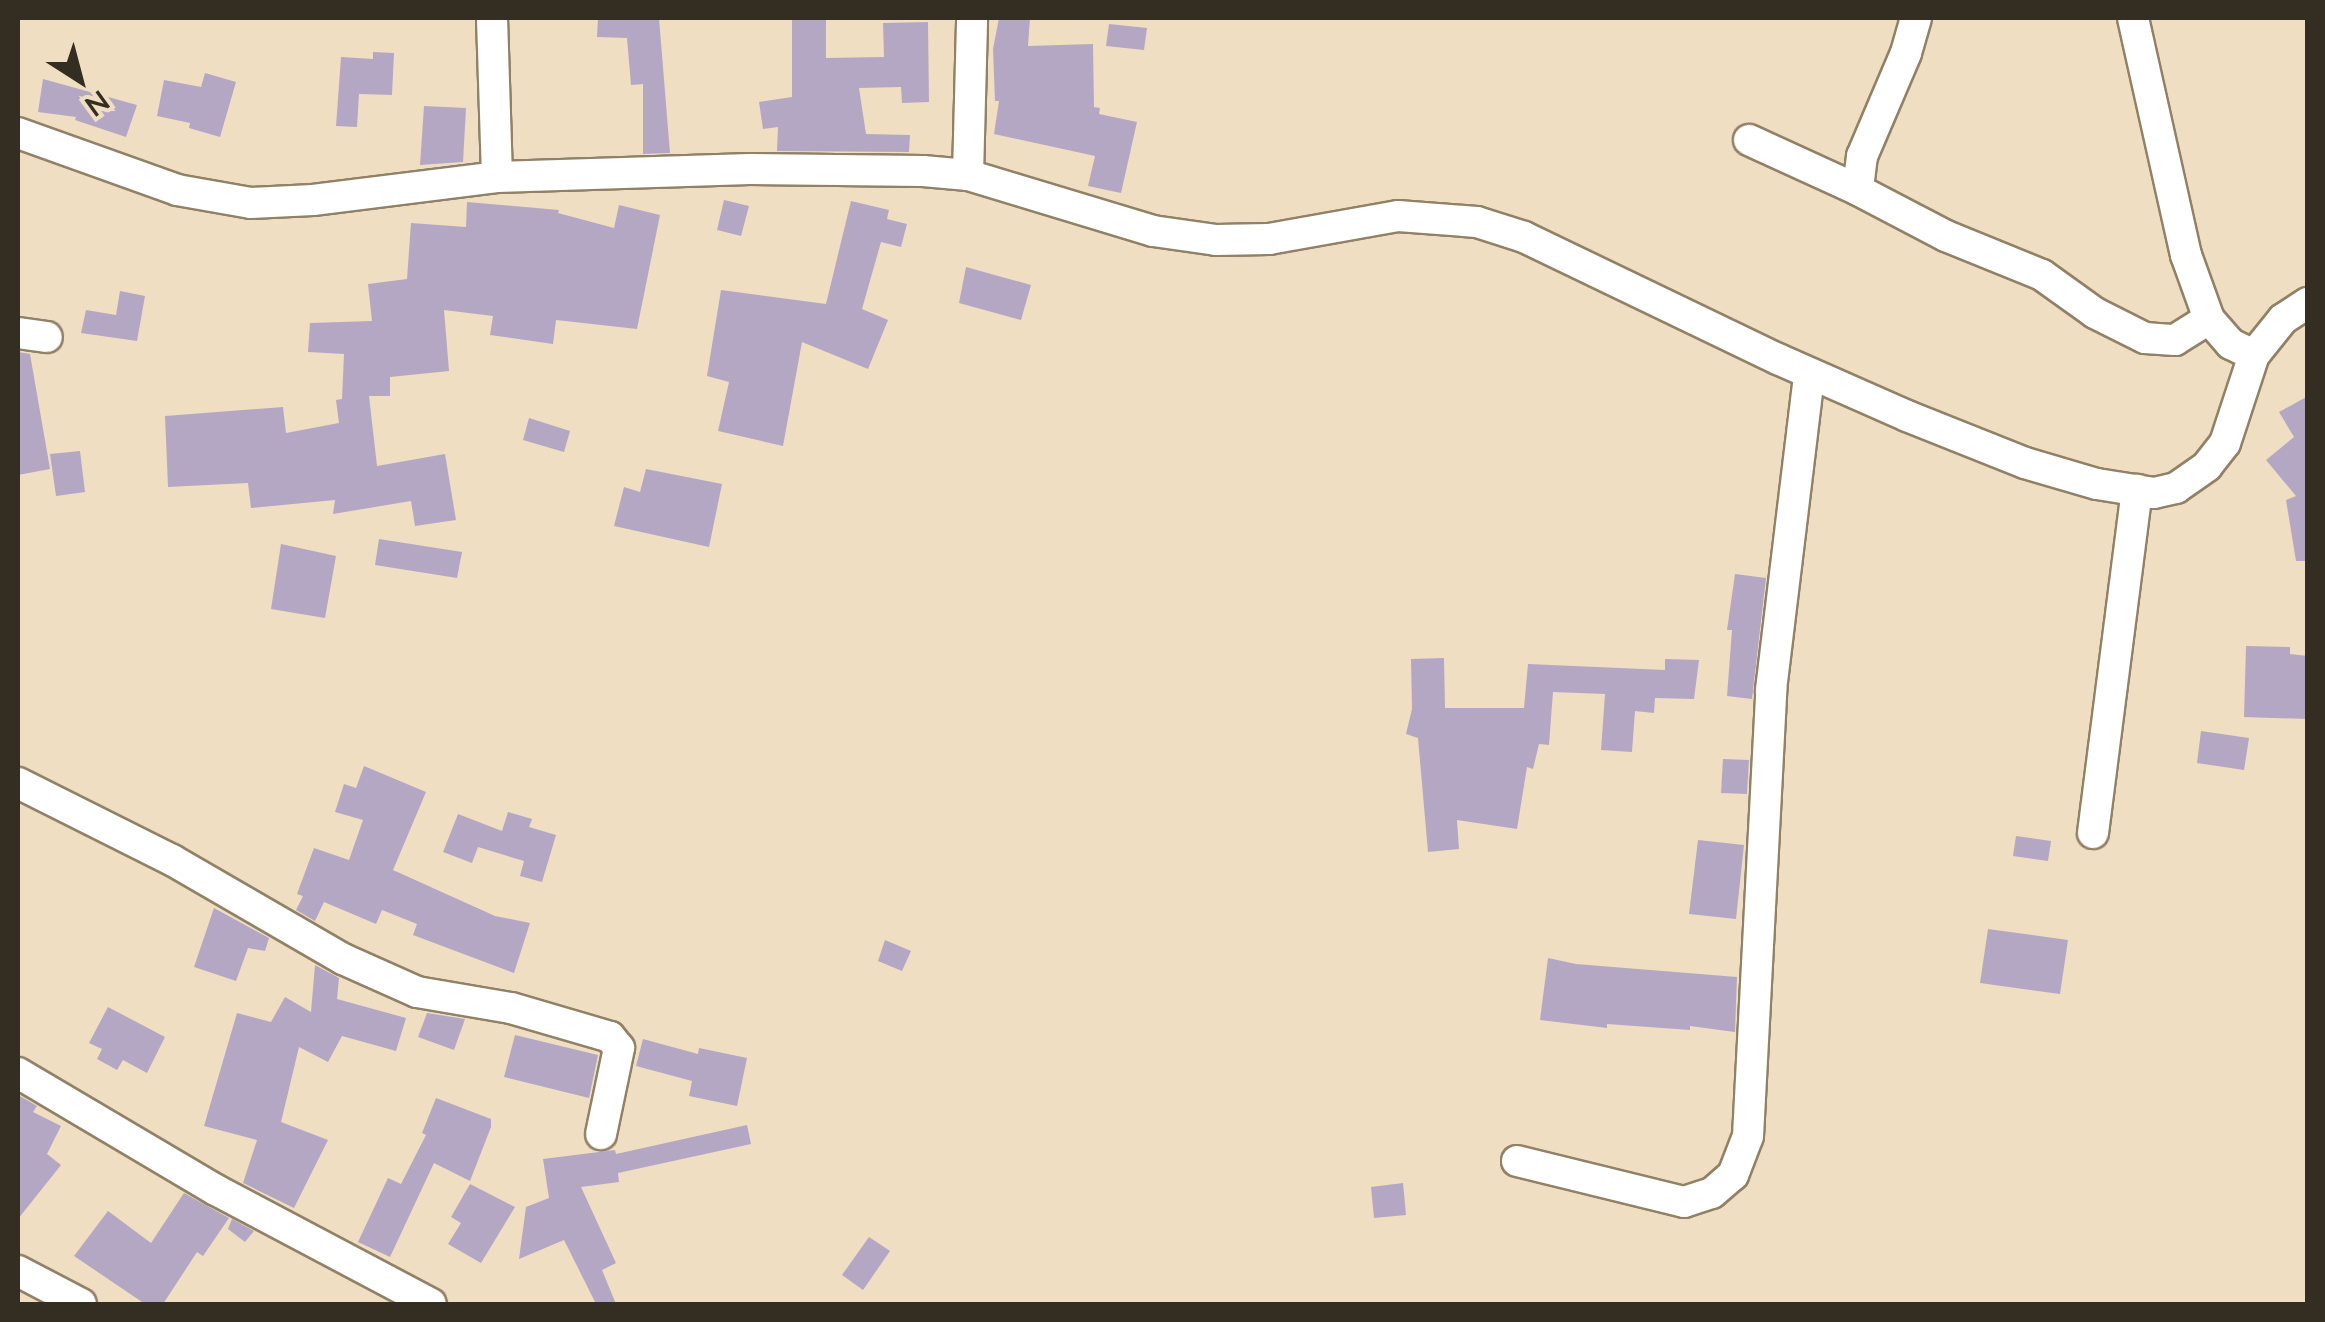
<!DOCTYPE html>
<html>
<head>
<meta charset="utf-8">
<style>
  body { margin:0 }
  #map { position:relative; width:2325px; height:1322px; overflow:hidden; background:#efdec2; font-family:Lato,sans-serif }
  div>[style] { position:absolute }
  [style*='--x'] { left:calc(var(--x)*1px); top:calc(var(--y)*1px); width:calc(var(--w)*1px); rotate:calc(var(--a)*1deg) }
  .building>* { inset:0; background:#b4a7c4 }
  .roads { filter:drop-shadow(2px 0 #908167) drop-shadow(-2px 0 #908167) drop-shadow(0 2px #908167) drop-shadow(0 -2px #908167) }
  .minor>* { height:30px; margin:-15px; padding:0 15px; transform-origin:15px; border-radius:15px; background:#fff }
  span { translate:-50% -50%; white-space:nowrap; text-align:center; line-height:1.15; -webkit-text-stroke:9px #efdec2; paint-order:stroke }
  .frame { position:absolute; inset:0; border:20px solid #342d22; pointer-events:none }
  .north { position:absolute; left:30px; top:30px; width:100px; height:100px; -webkit-text-stroke:8px #efdec2; paint-order:stroke; rotate:144deg; font-size:28px; font-weight:700; line-height:40px; text-align:center; color:#342d22 }
  .north::after { content:''; display:block; margin:auto; width:35px; height:45px; background:#342d22; clip-path:polygon(50% 0,100% 100%,50% 72%,0 100%) }
</style>
</head>
<body>
<div id="map">
  <div class="building">
    <i style="clip-path:polygon(598px 18px,659px 18px,670px 153px,643px 154px,643px 84px,631px 85px,627px 38px,597px 37px)"></i>
    <i style="clip-path:polygon(792px 18px,826px 18px,826px 58px,884px 57px,883px 23px,928px 22px,929px 102px,902px 103px,901px 87px,859px 88px,866px 134px,910px 135px,909px 152px,777px 151px,778px 127px,763px 129px,759px 102px,792px 97px)"></i>
    <i style="clip-path:polygon(999px 18px,1030px 18px,1028px 46px,1093px 44px,1094px 107px,1100px 108px,1099px 114px,1137px 122px,1121px 193px,1088px 186px,1095px 156px,994px 134px,999px 101px,995px 101px,993px 49px)"></i>
    <i style="clip-path:polygon(1109px 24px,1147px 28px,1144px 50px,1106px 46px)"></i>
    <i style="clip-path:polygon(373px 52px,394px 53px,392px 95px,359px 94px,357px 127px,336px 126px,341px 57px,373px 59px)"></i>
    <i style="clip-path:polygon(205px 73px,236px 82px,220px 137px,189px 128px,190px 123px,157px 116px,164px 80px,201px 87px)"></i>
    <i style="clip-path:polygon(43px 79px,137px 105px,126px 137px,75px 120px,76px 117px,38px 112px)"></i>
    <i style="clip-path:polygon(424px 106px,466px 108px,463px 162px,420px 165px)"></i>
    <i style="clip-path:polygon(724px 200px,749px 206px,741px 236px,717px 230px)"></i>
    <i style="clip-path:polygon(851px 201px,889px 210px,887px 219px,907px 224px,901px 247px,881px 242px,862px 309px,888px 320px,868px 369px,802px 342px,783px 446px,718px 431px,729px 382px,707px 376px,721px 290px,826px 304px)"></i>
    <i style="clip-path:polygon(467px 202px,559px 210px,558px 213px,614px 228px,619px 205px,660px 215px,637px 329px,556px 320px,553px 344px,490px 335px,493px 316px,444px 310px,449px 371px,390px 377px,390px 396px,369px 396px,377px 466px,445px 454px,456px 520px,415px 526px,411px 501px,333px 514px,335px 500px,251px 508px,248px 483px,168px 487px,165px 416px,283px 407px,286px 433px,339px 423px,336px 400px,342px 399px,344px 354px,308px 352px,310px 323px,372px 321px,368px 284px,407px 279px,411px 223px,466px 227px)"></i>
    <i style="clip-path:polygon(966px 267px,1031px 285px,1021px 320px,959px 303px)"></i>
    <i style="clip-path:polygon(120px 291px,145px 296px,137px 341px,81px 333px,86px 310px,116px 315px)"></i>
    <i style="clip-path:polygon(18px 352px,30px 354px,50px 469px,18px 475px)"></i>
    <i style="clip-path:polygon(2308px 396px,2308px 561px,2296px 561px,2286px 500px,2296px 496px,2266px 460px,2294px 437px,2279px 412px)"></i>
    <i style="clip-path:polygon(529px 418px,570px 431px,564px 452px,523px 440px)"></i>
    <i style="clip-path:polygon(80px 451px,85px 492px,56px 496px,50px 454px)"></i>
    <i style="clip-path:polygon(646px 469px,722px 484px,709px 547px,614px 526px,624px 487px,640px 492px)"></i>
    <i style="clip-path:polygon(379px 539px,462px 552px,457px 578px,375px 565px)"></i>
    <i style="clip-path:polygon(281px 544px,336px 556px,325px 618px,271px 609px)"></i>
    <i style="clip-path:polygon(1735px 574px,1766px 578px,1752px 699px,1727px 696px,1732px 630px,1727px 630px)"></i>
    <i style="clip-path:polygon(2246px 646px,2290px 647px,2290px 654px,2308px 656px,2308px 719px,2244px 717px)"></i>
    <i style="clip-path:polygon(1444px 658px,1445px 708px,1524px 708px,1528px 664px,1665px 670px,1665px 659px,1699px 660px,1694px 699px,1655px 698px,1654px 713px,1635px 711px,1632px 752px,1601px 750px,1605px 694px,1553px 692px,1549px 745px,1539px 744px,1533px 769px,1527px 767px,1517px 829px,1457px 820px,1459px 849px,1428px 852px,1418px 738px,1406px 734px,1412px 709px,1411px 659px)"></i>
    <i style="clip-path:polygon(2201px 731px,2249px 738px,2244px 770px,2197px 763px)"></i>
    <i style="clip-path:polygon(1723px 759px,1749px 760px,1747px 794px,1721px 793px)"></i>
    <i style="clip-path:polygon(364px 766px,426px 792px,393px 870px,495px 916px,530px 923px,514px 973px,413px 935px,417px 924px,382px 910px,376px 924px,324px 902px,315px 921px,296px 910px,303px 896px,297px 894px,314px 848px,349px 860px,363px 820px,335px 812px,344px 784px,356px 788px)"></i>
    <i style="clip-path:polygon(508px 812px,532px 819px,529px 827px,556px 835px,542px 882px,520px 876px,524px 861px,478px 847px,472px 863px,443px 852px,458px 814px,502px 831px)"></i>
    <i style="clip-path:polygon(2016px 836px,2051px 841px,2048px 861px,2013px 856px)"></i>
    <i style="clip-path:polygon(1698px 840px,1744px 845px,1736px 919px,1689px 914px)"></i>
    <i style="clip-path:polygon(214px 908px,269px 938px,265px 951px,248px 948px,236px 981px,194px 967px)"></i>
    <i style="clip-path:polygon(1988px 929px,2068px 940px,2060px 994px,1980px 983px)"></i>
    <i style="clip-path:polygon(885px 940px,911px 951px,902px 971px,878px 961px)"></i>
    <i style="clip-path:polygon(1548px 958px,1576px 964px,1737px 977px,1735px 1032px,1690px 1026px,1690px 1030px,1607px 1024px,1607px 1028px,1540px 1020px)"></i>
    <i style="clip-path:polygon(315px 965px,339px 978px,337px 999px,406px 1018px,396px 1051px,342px 1036px,328px 1062px,299px 1047px,281px 1122px,328px 1140px,294px 1208px,243px 1183px,257px 1140px,204px 1126px,237px 1013px,271px 1022px,285px 997px,311px 1012px)"></i>
    <i style="clip-path:polygon(108px 1007px,165px 1037px,147px 1073px,123px 1060px,117px 1070px,97px 1059px,102px 1049px,89px 1043px)"></i>
    <i style="clip-path:polygon(427px 1013px,465px 1019px,454px 1050px,418px 1037px)"></i>
    <i style="clip-path:polygon(515px 1035px,598px 1055px,589px 1098px,504px 1077px)"></i>
    <i style="clip-path:polygon(643px 1039px,698px 1054px,699px 1048px,747px 1058px,737px 1106px,689px 1096px,692px 1081px,636px 1066px)"></i>
    <i style="clip-path:polygon(20px 1096px,37px 1106px,33px 1112px,61px 1126px,47px 1154px,61px 1165px,18px 1219px)"></i>
    <i style="clip-path:polygon(436px 1098px,491px 1119px,491px 1127px,470px 1181px,434px 1163px,390px 1257px,358px 1242px,388px 1178px,401px 1184px,426px 1135px,422px 1133px)"></i>
    <i style="clip-path:polygon(747px 1125px,751px 1144px,618px 1173px,619px 1182px,581px 1187px,616px 1263px,602px 1270px,616px 1304px,596px 1304px,564px 1240px,519px 1259px,526px 1207px,549px 1198px,543px 1159px,615px 1150px,616px 1154px)"></i>
    <i style="clip-path:polygon(1403px 1183px,1406px 1215px,1374px 1218px,1371px 1187px)"></i>
    <i style="clip-path:polygon(470px 1184px,515px 1207px,481px 1263px,448px 1244px,461px 1223px,451px 1217px)"></i>
    <i style="clip-path:polygon(184px 1193px,229px 1218px,203px 1256px,197px 1252px,163px 1304px,145px 1304px,74px 1256px,108px 1211px,151px 1243px)"></i>
    <i style="clip-path:polygon(232px 1219px,254px 1231px,245px 1242px,228px 1229px)"></i>
    <i style="clip-path:polygon(869px 1237px,890px 1251px,863px 1290px,842px 1275px)"></i>
  </div>
  <div class="roads">
    <div class="minor">
      <i style="--x:492;--y:18;--w:159;--a:88.2"></i>
      <i style="--x:1916;--y:18;--w:36;--a:106"></i>
      <i style="--x:1906;--y:53;--w:112;--a:113.1"></i>
      <i style="--x:1862;--y:156;--w:34;--a:97"></i>
      <i style="--x:1858;--y:190;--w:99;--a:27.6"></i>
      <i style="--x:1946;--y:236;--w:104;--a:22.1"></i>
      <i style="--x:2042;--y:275;--w:65;--a:35.6"></i>
      <i style="--x:2095;--y:313;--w:56;--a:26.6"></i>
      <i style="--x:2145;--y:338;--w:30;--a:4"></i>
      <i style="--x:2175;--y:340;--w:40;--a:-32"></i>
      <i style="--x:2133;--y:18;--w:243;--a:77.4"></i>
      <i style="--x:2186;--y:255;--w:68;--a:70.2"></i>
      <i style="--x:2209;--y:319;--w:33;--a:49"></i>
      <i style="--x:2231;--y:344;--w:25;--a:26"></i>
      <i style="--x:18;--y:133;--w:169;--a:19.7"></i>
      <i style="--x:177;--y:190;--w:75;--a:10"></i>
      <i style="--x:251;--y:203;--w:62;--a:-2.8"></i>
      <i style="--x:313;--y:200;--w:185;--a:-7.1"></i>
      <i style="--x:497;--y:177;--w:253;--a:-1.8"></i>
      <i style="--x:750;--y:169;--w:173;--a:0.7"></i>
      <i style="--x:923;--y:171;--w:45;--a:5.1"></i>
      <i style="--x:968;--y:175;--w:193;--a:16.8"></i>
      <i style="--x:1153;--y:231;--w:64;--a:8.1"></i>
      <i style="--x:1216;--y:240;--w:53;--a:-1.1"></i>
      <i style="--x:1269;--y:239;--w:131;--a:-10.1"></i>
      <i style="--x:1398;--y:216;--w:79;--a:4.3"></i>
      <i style="--x:1477;--y:222;--w:49;--a:17.7"></i>
      <i style="--x:1524;--y:237;--w:282;--a:25.7"></i>
      <i style="--x:1778;--y:359;--w:141;--a:23.8"></i>
      <i style="--x:1907;--y:416;--w:127;--a:21.7"></i>
      <i style="--x:2025;--y:463;--w:75;--a:16.3"></i>
      <i style="--x:2097;--y:484;--w:58;--a:9"></i>
      <i style="--x:2154;--y:493;--w:23;--a:-13"></i>
      <i style="--x:2176;--y:488;--w:38;--a:-35"></i>
      <i style="--x:2207;--y:466;--w:29;--a:-52"></i>
      <i style="--x:2225;--y:443;--w:93;--a:-71.8"></i>
      <i style="--x:2254;--y:355;--w:46;--a:-51.1"></i>
      <i style="--x:2283;--y:319;--w:30;--a:-33"></i>
      <i style="--x:1749;--y:140;--w:120;--a:24.6"></i>
      <i style="--x:968;--y:175;--w:157;--a:-88.5"></i>
      <i style="--x:18;--y:333;--w:29;--a:8"></i>
      <i style="--x:18;--y:783;--w:172;--a:26.6"></i>
      <i style="--x:172;--y:860;--w:198;--a:30.1"></i>
      <i style="--x:343;--y:959;--w:81;--a:24"></i>
      <i style="--x:417;--y:992;--w:95;--a:9.7"></i>
      <i style="--x:511;--y:1008;--w:103;--a:16.3"></i>
      <i style="--x:610;--y:1037;--w:14;--a:51"></i>
      <i style="--x:619;--y:1048;--w:88;--a:101.8"></i>
      <i style="--x:2093;--y:833;--w:346;--a:-82.7"></i>
      <i style="--x:18;--y:1073;--w:230;--a:30.6"></i>
      <i style="--x:216;--y:1190;--w:243;--a:27.9"></i>
      <i style="--x:1517;--y:1161;--w:172;--a:13.8"></i>
      <i style="--x:1684;--y:1202;--w:29;--a:-18"></i>
      <i style="--x:1712;--y:1193;--w:28;--a:-41"></i>
      <i style="--x:1733;--y:1175;--w:42;--a:-69"></i>
      <i style="--x:1748;--y:1136;--w:447;--a:-87"></i>
      <i style="--x:1771;--y:690;--w:318;--a:-83.1"></i>
      <i style="--x:18;--y:1271;--w:71;--a:27.6"></i>
    </div>
  </div>
  <div class="frame"></div>
  <div class="north">N</div>
</div>
</body>
</html>
